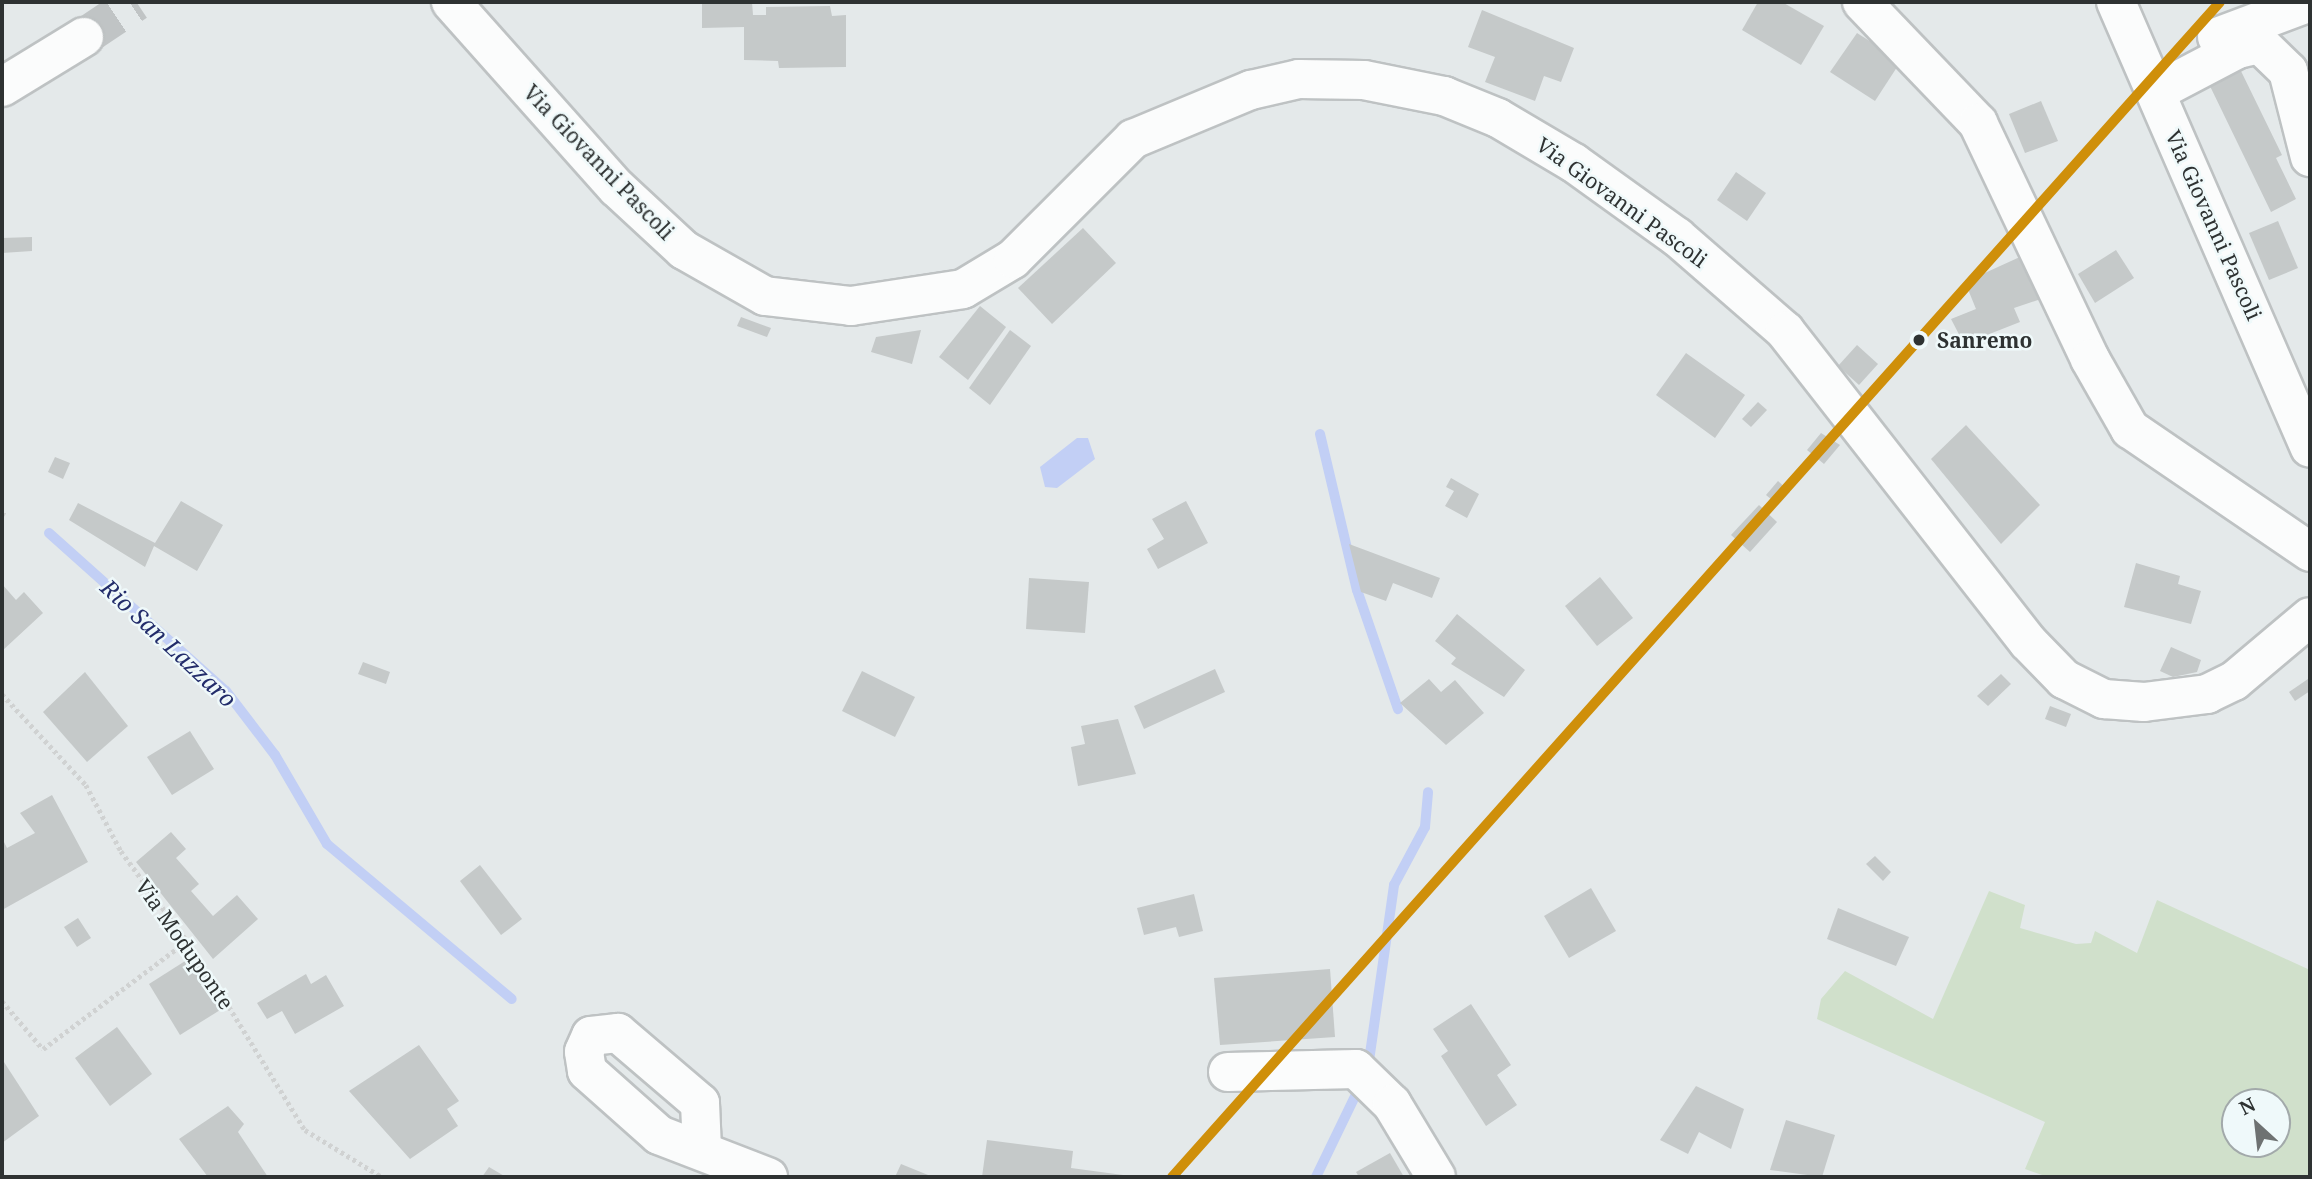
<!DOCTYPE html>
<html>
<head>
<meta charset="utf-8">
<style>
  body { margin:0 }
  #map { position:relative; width:2312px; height:1179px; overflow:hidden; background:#e4e9ea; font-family:"Noto Serif",serif }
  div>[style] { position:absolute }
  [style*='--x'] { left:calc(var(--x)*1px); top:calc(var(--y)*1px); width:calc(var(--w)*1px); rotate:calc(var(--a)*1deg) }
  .green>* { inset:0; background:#d0e0cb }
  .water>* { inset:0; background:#c2cff5 }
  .stream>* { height:10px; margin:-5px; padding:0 5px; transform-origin:5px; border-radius:5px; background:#c2cff5 }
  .building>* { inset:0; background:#c5c9c9 }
  .highway-tunnel>* { height:38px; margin-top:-19px; transform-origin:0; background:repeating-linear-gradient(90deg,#c0c4c5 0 38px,transparent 0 57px) }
  .path>* { height:4.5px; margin-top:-2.25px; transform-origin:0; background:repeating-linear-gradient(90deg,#d0d2d2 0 3.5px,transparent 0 7px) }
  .roads { filter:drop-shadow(2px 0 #bec2c3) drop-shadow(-2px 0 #bec2c3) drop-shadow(0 2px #bec2c3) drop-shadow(0 -2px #bec2c3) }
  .minor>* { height:38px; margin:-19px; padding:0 19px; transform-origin:19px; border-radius:19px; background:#fbfcfc }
  .highway>* { height:38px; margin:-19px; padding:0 19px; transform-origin:19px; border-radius:19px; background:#fbfcfc }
  .rail-1>* { height:10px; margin:-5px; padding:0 5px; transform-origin:5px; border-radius:5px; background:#cf8f0a }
  .dots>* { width:19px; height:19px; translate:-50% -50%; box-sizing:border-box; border:4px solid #eff9fa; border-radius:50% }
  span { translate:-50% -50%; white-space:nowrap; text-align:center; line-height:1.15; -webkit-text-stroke:5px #eff9fa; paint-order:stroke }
  .street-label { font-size:21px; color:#2e3232 }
  .stop-label { font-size:21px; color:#2e3232; font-weight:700 }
  .left { translate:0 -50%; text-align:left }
  .water-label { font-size:23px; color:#232d6b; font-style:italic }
  .frame { position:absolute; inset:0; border:4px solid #2e3232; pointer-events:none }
  .north { position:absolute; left:2221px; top:1088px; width:70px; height:70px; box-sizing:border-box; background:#eff9fa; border:2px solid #a2a9aa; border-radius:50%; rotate:333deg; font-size:19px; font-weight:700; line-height:28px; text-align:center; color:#2e3232 }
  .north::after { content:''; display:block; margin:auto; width:24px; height:32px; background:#6e7272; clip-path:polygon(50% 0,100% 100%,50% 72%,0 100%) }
</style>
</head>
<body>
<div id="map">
  <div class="green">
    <i style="clip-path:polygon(evenodd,1989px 891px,2025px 905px,2020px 928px,2076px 944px,2091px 943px,2095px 931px,2137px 953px,2157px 900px,2310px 970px,2310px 1177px,2048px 1177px,2025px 1169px,2045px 1122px,1817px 1019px,1821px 999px,1845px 971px,1933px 1019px,1989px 891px,2235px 1102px,2277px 1102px,2277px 1144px,2235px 1144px,2235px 1102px)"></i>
  </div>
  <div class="water">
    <i style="clip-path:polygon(1077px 438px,1088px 438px,1095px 459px,1057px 488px,1045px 487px,1040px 467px)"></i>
  </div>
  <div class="stream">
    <i style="--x:1320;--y:434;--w:160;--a:76.7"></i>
    <i style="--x:1357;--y:590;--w:126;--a:71"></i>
    <i style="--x:49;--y:533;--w:237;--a:41.8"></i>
    <i style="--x:226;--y:691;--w:81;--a:52.6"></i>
    <i style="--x:275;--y:755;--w:103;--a:59.7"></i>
    <i style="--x:327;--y:844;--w:241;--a:40"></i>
    <i style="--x:1368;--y:1068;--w:185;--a:-81.9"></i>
    <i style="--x:1394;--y:885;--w:66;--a:-61.9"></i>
    <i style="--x:1425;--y:827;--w:35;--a:-85"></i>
    <i style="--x:1316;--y:1177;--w:94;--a:-64.2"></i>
  </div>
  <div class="building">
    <i style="clip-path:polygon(702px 2px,752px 2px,753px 15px,766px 15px,766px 7px,830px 6px,832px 16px,846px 15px,846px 67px,779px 68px,778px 61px,744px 60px,744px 27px,702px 28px)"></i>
    <i style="clip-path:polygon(1758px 2px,1782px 2px,1824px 26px,1801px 65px,1742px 30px)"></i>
    <i style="clip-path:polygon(1482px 10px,1574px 48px,1561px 82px,1544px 76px,1535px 101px,1485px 82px,1495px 57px,1468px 47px)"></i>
    <i style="clip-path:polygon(1857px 33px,1901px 61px,1875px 101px,1830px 72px)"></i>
    <i style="clip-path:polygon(2239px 67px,2282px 155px,2276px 158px,2296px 199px,2271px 212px,2208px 82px)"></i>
    <i style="clip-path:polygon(2041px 101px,2058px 141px,2025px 153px,2009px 114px)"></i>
    <i style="clip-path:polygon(1736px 172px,1766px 193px,1747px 221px,1717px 200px)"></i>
    <i style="clip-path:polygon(2278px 221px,2298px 268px,2269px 280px,2249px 233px)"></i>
    <i style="clip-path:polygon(1083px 228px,1116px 263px,1052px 324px,1018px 288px)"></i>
    <i style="clip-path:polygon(32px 237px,32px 251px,2px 253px,2px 238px)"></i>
    <i style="clip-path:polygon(2116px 250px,2134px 278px,2095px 303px,2078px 274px)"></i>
    <i style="clip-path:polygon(2033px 251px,2050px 296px,2014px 308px,2020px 322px,1964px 344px,1951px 319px,1976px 309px,1965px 282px)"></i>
    <i style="clip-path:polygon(980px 306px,1006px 327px,968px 380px,939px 357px)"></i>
    <i style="clip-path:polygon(741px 317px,771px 328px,767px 337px,737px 326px)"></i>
    <i style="clip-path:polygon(921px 330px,912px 364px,871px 352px,876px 337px)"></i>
    <i style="clip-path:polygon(1010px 330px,1031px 346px,990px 405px,969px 388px)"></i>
    <i style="clip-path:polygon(1857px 345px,1878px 364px,1859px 385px,1838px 366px)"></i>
    <i style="clip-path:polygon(1686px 353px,1745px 395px,1715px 438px,1656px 395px)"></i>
    <i style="clip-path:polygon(1758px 402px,1767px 410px,1751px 427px,1742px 419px)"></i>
    <i style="clip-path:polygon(1966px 425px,2040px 505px,2001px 544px,1931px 459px)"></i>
    <i style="clip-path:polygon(1821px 433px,1840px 445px,1824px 464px,1807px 450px)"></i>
    <i style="clip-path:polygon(55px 457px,70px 463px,63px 479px,48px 472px)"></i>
    <i style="clip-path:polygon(1451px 478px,1479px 494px,1467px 518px,1445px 506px,1454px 491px,1446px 487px)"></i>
    <i style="clip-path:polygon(1778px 481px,1790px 492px,1778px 505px,1766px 495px)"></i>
    <i style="clip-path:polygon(181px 501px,223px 525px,197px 571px,154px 546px,145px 567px,69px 520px,78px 503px,155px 543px)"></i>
    <i style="clip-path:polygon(1186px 501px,1208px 543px,1158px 569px,1147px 549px,1164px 539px,1152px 519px)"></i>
    <i style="clip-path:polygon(1759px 505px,1777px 522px,1750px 552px,1731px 535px)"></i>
    <i style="clip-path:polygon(1349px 544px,1440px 578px,1432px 598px,1393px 583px,1386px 601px,1361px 592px)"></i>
    <i style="clip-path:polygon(2136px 563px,2180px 576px,2178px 584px,2201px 591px,2191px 624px,2124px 607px)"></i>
    <i style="clip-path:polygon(1600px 577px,1633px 618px,1597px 646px,1565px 606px)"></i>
    <i style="clip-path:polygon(1029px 578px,1089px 582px,1085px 633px,1026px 629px)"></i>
    <i style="clip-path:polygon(2px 584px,16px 600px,24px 592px,43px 613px,2px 651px)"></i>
    <i style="clip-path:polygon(1457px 614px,1525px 670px,1504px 697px,1451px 664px,1456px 658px,1435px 641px)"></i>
    <i style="clip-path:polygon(2171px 647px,2201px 660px,2197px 672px,2173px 677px,2160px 671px)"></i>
    <i style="clip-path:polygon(363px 662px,390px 672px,386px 684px,358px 674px)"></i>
    <i style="clip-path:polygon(1215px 669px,1225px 692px,1144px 729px,1134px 706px)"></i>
    <i style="clip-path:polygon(862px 671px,915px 697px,895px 737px,842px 711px)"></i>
    <i style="clip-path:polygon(85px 672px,128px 726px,87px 762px,43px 712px)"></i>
    <i style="clip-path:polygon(2001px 674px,2011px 684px,1988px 706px,1977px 696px)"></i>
    <i style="clip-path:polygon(1429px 679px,1441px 692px,1455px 680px,1484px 713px,1446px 745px,1400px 703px)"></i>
    <i style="clip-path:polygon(2308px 679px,2310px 691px,2295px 701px,2289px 692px)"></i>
    <i style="clip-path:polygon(2050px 706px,2071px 714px,2066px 727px,2045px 719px)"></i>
    <i style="clip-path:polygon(1118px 719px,1136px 774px,1078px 786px,1071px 747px,1085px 744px,1081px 726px)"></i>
    <i style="clip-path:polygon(190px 731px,214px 769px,172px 795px,147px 757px)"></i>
    <i style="clip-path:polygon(52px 795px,88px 862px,2px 910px,2px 838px,7px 848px,35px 833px,20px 813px)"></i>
    <i style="clip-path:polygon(171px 832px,186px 849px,176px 858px,199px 884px,191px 891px,213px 916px,237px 895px,258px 919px,213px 959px,136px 862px)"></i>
    <i style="clip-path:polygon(1875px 856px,1891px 872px,1883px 881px,1866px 864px)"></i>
    <i style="clip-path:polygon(480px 865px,522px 919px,501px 935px,460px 881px)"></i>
    <i style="clip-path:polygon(1591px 888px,1616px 931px,1569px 958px,1544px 916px)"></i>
    <i style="clip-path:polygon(1194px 894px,1203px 931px,1179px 937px,1176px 927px,1144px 935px,1137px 908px)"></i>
    <i style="clip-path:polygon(1838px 908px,1909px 937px,1896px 966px,1827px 939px)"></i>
    <i style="clip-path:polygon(78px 918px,91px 938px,77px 947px,64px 927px)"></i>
    <i style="clip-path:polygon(193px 956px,225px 1007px,180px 1035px,149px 984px)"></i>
    <i style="clip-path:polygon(1330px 969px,1335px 1037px,1220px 1045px,1214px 978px)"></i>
    <i style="clip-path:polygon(306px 974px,311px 984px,326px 975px,344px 1006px,295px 1034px,282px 1011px,267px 1019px,257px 1003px)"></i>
    <i style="clip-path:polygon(1471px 1004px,1511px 1065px,1497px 1075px,1517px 1105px,1486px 1126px,1441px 1056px,1448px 1051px,1433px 1029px)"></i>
    <i style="clip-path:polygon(117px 1027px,152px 1074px,110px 1106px,75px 1058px)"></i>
    <i style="clip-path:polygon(419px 1045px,459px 1101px,447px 1109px,458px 1126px,410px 1159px,349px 1091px)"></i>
    <i style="clip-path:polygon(2px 1059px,39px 1116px,2px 1143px)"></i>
    <i style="clip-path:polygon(1696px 1086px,1744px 1109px,1731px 1149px,1699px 1132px,1688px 1154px,1660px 1140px)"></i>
    <i style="clip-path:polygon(228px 1106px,244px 1124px,238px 1132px,268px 1177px,208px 1177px,179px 1139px)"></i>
    <i style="clip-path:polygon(1786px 1120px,1835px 1135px,1822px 1177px,1770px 1170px)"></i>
    <i style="clip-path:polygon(987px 1140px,1073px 1151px,1071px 1168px,1138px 1177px,982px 1177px)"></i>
    <i style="clip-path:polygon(1390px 1153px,1404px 1177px,1359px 1177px,1356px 1172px)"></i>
    <i style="clip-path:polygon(901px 1164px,933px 1177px,895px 1177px)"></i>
    <i style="clip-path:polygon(489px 1167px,506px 1177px,482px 1177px)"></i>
  </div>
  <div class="highway-tunnel">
    <i style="--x:84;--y:37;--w:63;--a:-33.9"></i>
  </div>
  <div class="path">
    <i style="--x:2;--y:515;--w:4;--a:-63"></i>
    <i style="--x:2;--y:694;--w:124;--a:47.3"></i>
    <i style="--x:86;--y:785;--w:75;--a:62.1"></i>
    <i style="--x:121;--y:851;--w:127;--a:53.7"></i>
    <i style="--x:196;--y:953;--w:208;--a:58.4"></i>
    <i style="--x:305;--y:1130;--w:90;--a:31.4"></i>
    <i style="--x:2;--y:1001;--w:63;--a:49.5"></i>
    <i style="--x:43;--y:1049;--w:180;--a:-36.9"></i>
  </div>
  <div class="roads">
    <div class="minor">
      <i style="--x:451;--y:2;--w:249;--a:48.3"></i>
      <i style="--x:617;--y:188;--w:91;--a:42.8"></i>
      <i style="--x:684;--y:250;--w:93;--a:29.6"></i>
      <i style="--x:765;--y:296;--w:87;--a:6.6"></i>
      <i style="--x:851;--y:306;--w:113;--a:-8.6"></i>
      <i style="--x:963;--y:289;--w:58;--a:-31"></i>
      <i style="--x:1013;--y:259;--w:170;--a:-45"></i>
      <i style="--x:1133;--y:139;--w:128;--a:-22.6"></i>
      <i style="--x:1251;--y:90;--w:49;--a:-12.9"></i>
      <i style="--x:1299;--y:79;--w:65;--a:0.9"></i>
      <i style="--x:1364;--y:80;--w:82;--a:11.3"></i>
      <i style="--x:1444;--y:96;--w:58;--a:22.2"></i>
      <i style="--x:1498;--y:118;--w:88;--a:30.6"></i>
      <i style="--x:1574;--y:163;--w:127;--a:35.7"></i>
      <i style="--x:1677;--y:237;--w:143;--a:41"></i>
      <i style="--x:1785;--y:331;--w:395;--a:52"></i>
      <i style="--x:2028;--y:642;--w:52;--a:45.8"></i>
      <i style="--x:2064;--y:679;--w:45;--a:26.6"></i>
      <i style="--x:2104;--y:699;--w:40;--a:4.3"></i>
      <i style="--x:2144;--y:702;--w:64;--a:-7.2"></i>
      <i style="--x:2207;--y:694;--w:30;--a:-26"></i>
      <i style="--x:2234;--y:681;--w:99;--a:-40.1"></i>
      <i style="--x:1862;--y:2;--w:168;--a:46.2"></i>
      <i style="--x:1978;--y:123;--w:261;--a:64.6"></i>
      <i style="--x:2090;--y:359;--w:81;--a:60.3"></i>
      <i style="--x:2130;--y:429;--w:218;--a:34.3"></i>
      <i style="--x:2116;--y:2;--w:486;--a:66.5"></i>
      <i style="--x:2217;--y:37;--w:99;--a:-20.6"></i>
      <i style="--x:2156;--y:92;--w:93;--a:-27.7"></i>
      <i style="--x:2238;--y:49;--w:23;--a:-13"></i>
      <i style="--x:2260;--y:44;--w:39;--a:44"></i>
      <i style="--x:2288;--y:71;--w:89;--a:75.7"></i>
      <i style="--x:1228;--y:1072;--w:128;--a:-1.3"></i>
      <i style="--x:1356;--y:1069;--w:50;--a:44.2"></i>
      <i style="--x:1392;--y:1104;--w:85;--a:58.9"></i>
      <i style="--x:702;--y:1149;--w:46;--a:-92.5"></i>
      <i style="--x:700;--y:1103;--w:108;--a:-139.5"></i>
      <i style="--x:618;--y:1033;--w:27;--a:174"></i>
      <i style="--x:591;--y:1036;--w:17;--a:114"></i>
      <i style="--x:584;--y:1052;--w:19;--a:81"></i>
      <i style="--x:587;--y:1071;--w:96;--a:41.6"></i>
      <i style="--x:659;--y:1135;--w:117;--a:21.1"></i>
    </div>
    <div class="highway">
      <i style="--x:2;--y:87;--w:96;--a:-31.4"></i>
    </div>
  </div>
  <div class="rail-1">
    <i style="--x:1172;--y:1177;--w:1574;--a:-48.27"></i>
  </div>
  <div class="dots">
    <i style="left:1919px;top:340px;background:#2e3232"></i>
  </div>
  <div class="street-label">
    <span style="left:599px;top:162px;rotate:46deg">Via Giovanni Pascoli</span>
    <span style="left:1622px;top:202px;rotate:36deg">Via Giovanni Pascoli</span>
    <span style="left:2214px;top:225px;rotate:66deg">Via Giovanni Pascoli</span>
    <span style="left:185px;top:944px;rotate:55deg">Via Moduponte</span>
  </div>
  <div class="stop-label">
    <span class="left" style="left:1937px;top:340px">Sanremo</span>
  </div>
  <div class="water-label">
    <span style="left:169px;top:643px;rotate:43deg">Rio San Lazzaro</span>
  </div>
  <div class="frame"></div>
  <div class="north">N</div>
</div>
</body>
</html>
